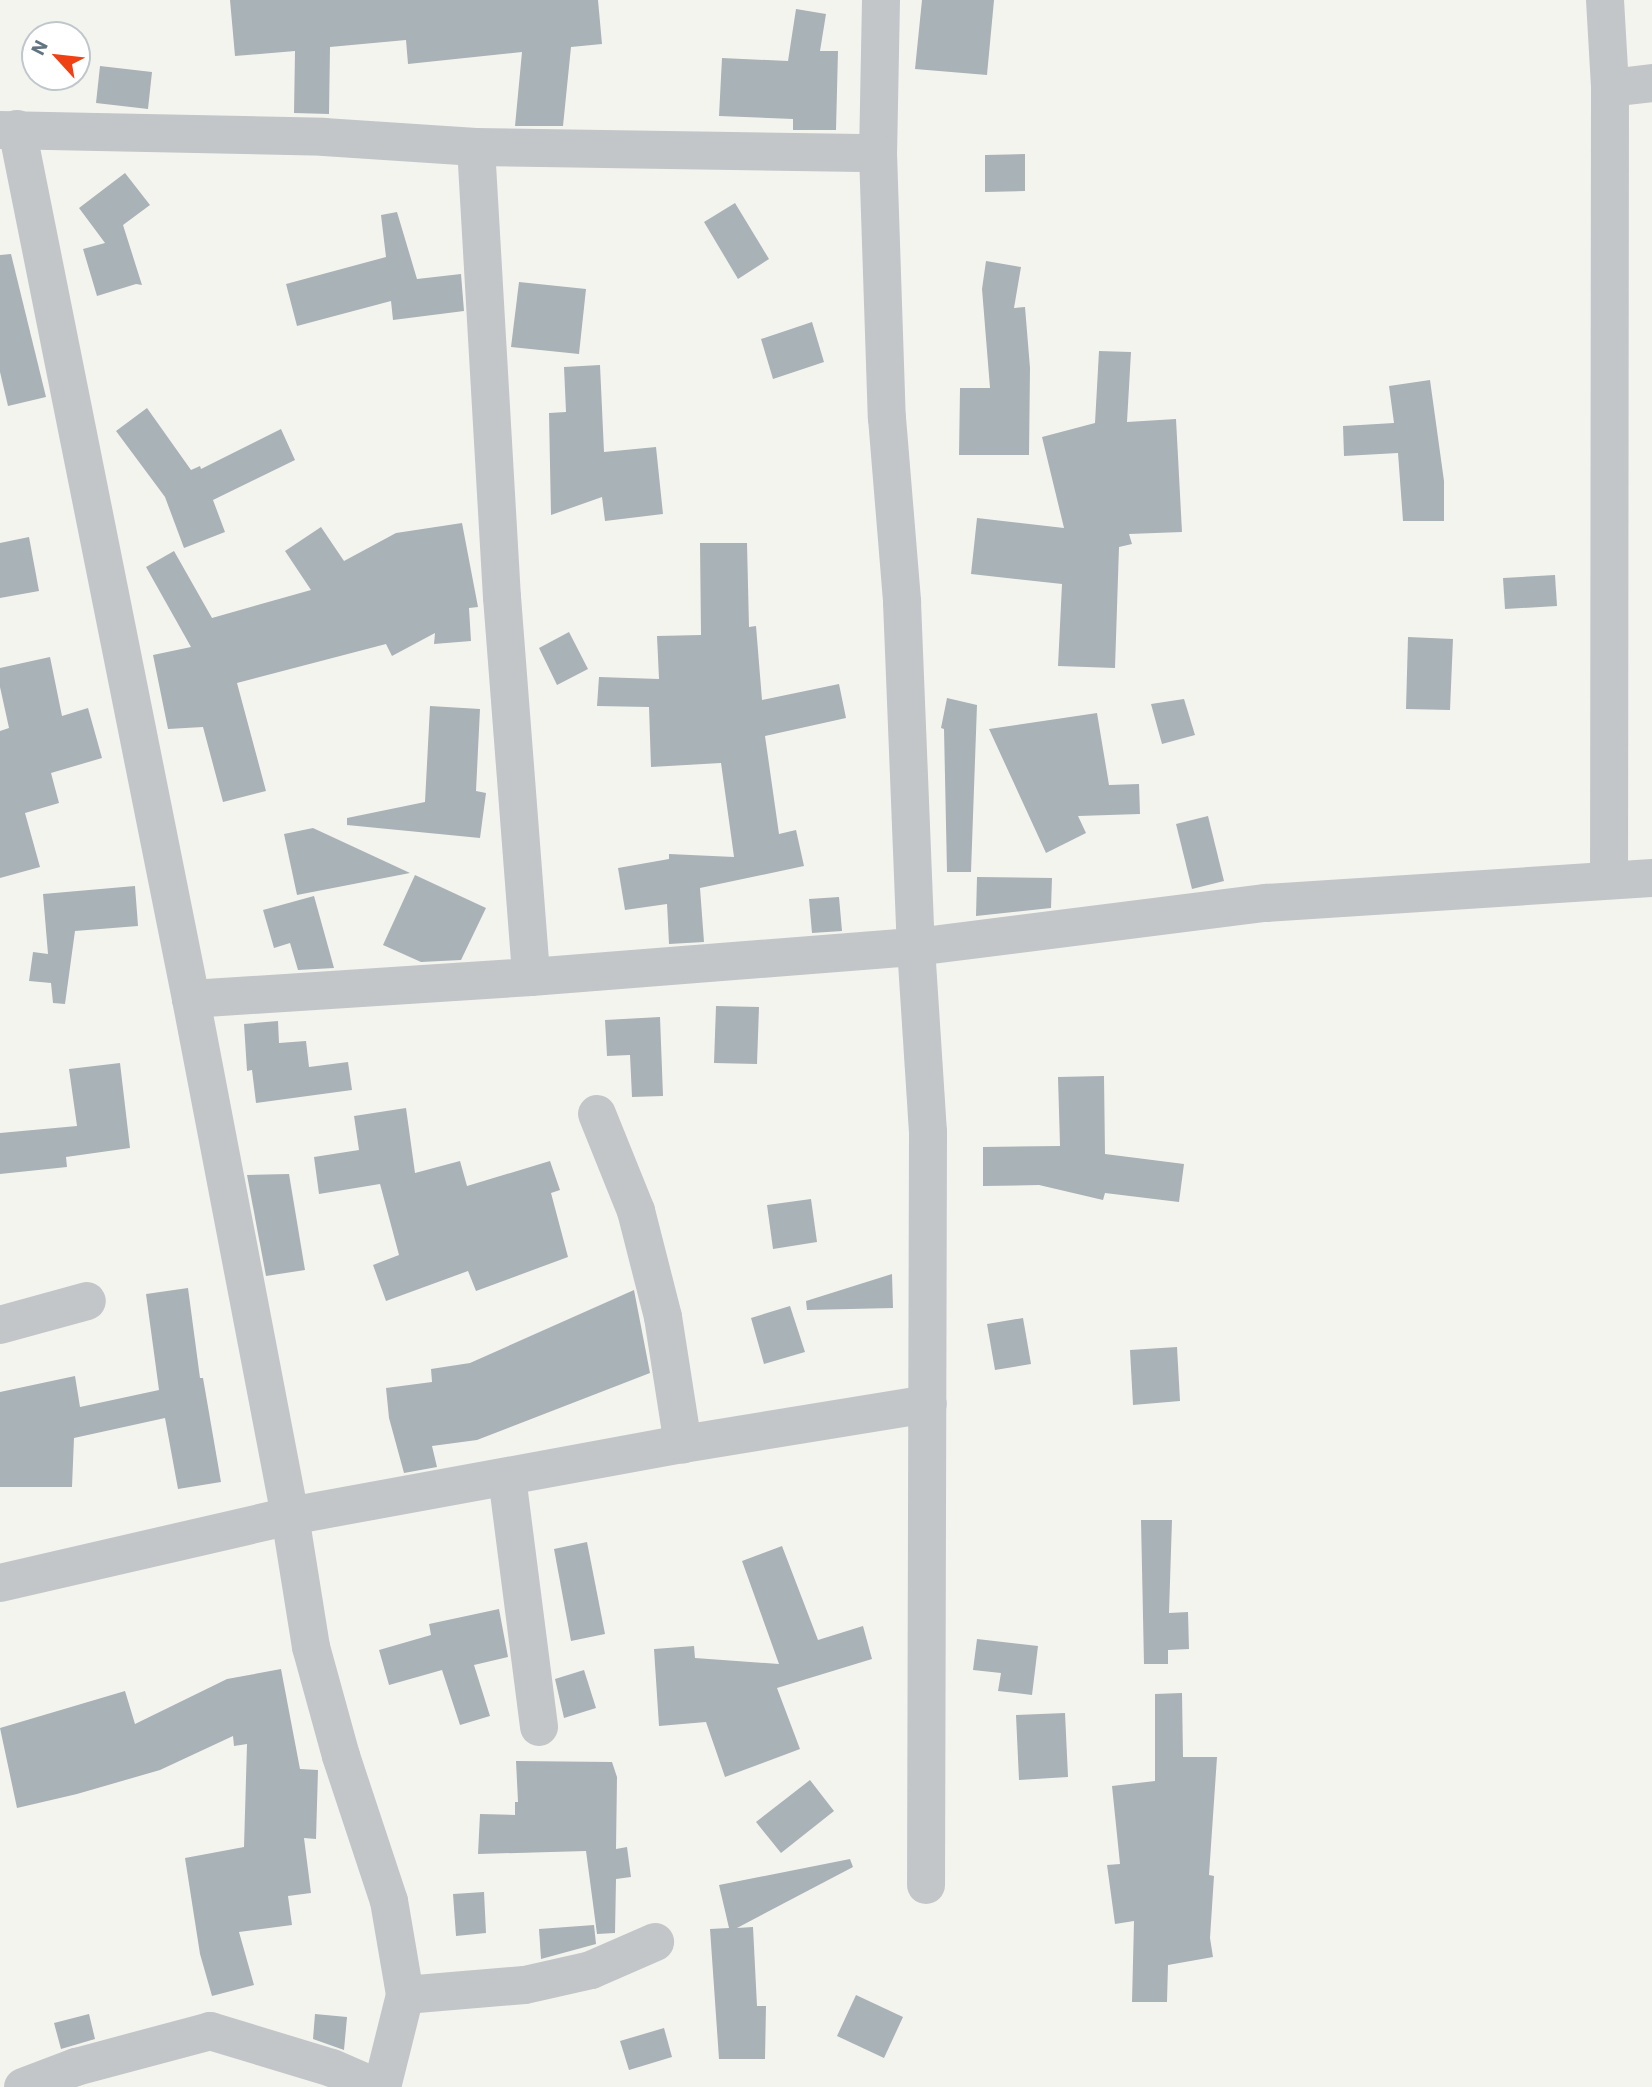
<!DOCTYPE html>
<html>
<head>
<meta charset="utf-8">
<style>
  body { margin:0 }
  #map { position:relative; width:1652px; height:2087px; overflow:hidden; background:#f4f4ef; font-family:"IBM Plex Sans",sans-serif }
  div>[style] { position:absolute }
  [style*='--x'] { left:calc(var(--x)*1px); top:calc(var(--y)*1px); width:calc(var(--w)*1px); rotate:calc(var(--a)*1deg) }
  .building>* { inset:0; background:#a9b2b6 }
  .minor>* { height:38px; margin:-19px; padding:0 19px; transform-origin:19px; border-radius:19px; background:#c2c6c9 }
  span { translate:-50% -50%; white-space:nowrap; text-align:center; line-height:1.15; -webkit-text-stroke:7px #fff; paint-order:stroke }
  .north { position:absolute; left:21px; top:21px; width:70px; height:70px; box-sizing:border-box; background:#fff; border:2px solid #bfc7cd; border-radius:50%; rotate:297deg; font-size:19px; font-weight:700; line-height:28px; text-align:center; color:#607482 }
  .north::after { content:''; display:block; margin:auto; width:24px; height:32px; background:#ef4114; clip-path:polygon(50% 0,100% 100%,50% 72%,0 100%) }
</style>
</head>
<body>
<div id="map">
  <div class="building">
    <i style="clip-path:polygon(230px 0,598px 0,602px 44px,571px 47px,563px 126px,515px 126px,522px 52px,408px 64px,406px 40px,330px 47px,329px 114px,294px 113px,295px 51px,235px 56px)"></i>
    <i style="clip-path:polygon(922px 0,994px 0,987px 75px,915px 69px)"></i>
    <i style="clip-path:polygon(796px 9px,826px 14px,820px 51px,838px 51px,836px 130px,793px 130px,793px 119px,719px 116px,722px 58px,788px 61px)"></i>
    <i style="clip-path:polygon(100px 66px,152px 72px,148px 109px,96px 103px)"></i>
    <i style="clip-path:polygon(1025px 154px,1025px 191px,985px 192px,985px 155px)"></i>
    <i style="clip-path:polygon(125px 173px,150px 205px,123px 225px,142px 285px,136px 284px,97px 296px,83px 249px,105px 243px,79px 208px)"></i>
    <i style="clip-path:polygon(735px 203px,769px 259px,738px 279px,704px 222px)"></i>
    <i style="clip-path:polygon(397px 212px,417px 279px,461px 274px,464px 311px,393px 320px,391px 301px,297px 326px,286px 284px,386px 257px,381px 215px)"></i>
    <i style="clip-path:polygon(11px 254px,46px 397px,8px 406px,0 372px,0 255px)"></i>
    <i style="clip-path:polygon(986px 261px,1021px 267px,1014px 308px,1025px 307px,1030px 368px,1029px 455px,959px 455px,960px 388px,990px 388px,982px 289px)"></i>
    <i style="clip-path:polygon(519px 282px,586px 289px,579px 354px,511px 347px)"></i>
    <i style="clip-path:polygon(812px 322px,824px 362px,773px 379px,761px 339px)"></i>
    <i style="clip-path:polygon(1099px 351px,1131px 352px,1127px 422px,1176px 419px,1182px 532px,1129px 534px,1132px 544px,1119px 547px,1115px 668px,1058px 666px,1062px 584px,971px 574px,977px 518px,1064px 528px,1042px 437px,1095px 423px)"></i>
    <i style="clip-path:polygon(600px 365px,604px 452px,656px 447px,663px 514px,605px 521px,602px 497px,551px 515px,549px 413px,566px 412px,564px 367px)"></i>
    <i style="clip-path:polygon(1430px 380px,1444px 481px,1444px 521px,1403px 521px,1398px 453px,1344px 456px,1343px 426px,1394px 423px,1389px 386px)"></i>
    <i style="clip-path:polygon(147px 408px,191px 470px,200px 466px,201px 469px,281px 429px,295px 460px,213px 500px,225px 532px,184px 548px,165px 497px,116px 431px)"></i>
    <i style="clip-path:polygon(462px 523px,478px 607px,469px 608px,471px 641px,434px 644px,435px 633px,392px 656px,386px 644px,237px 683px,266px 791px,223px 802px,203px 727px,168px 729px,153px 655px,191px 647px,146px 567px,174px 551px,212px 618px,311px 590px,285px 551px,321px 527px,344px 561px,396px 533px)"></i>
    <i style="clip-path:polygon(29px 537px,39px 591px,0 598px,0 543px)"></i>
    <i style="clip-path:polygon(700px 543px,747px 543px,749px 627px,756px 626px,762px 700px,839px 684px,846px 718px,765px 736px,779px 834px,796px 830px,804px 866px,700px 888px,704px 942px,669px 944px,667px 904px,625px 910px,618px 868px,669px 859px,669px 854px,734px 857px,721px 763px,651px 767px,649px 707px,597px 706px,599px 677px,659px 679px,657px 636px,701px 635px)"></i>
    <i style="clip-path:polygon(1555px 575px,1557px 606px,1505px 609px,1503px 578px)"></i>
    <i style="clip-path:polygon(569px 632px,588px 669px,557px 685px,539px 648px)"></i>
    <i style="clip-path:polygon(1408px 637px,1453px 639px,1450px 710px,1406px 709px)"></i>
    <i style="clip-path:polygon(50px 657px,62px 716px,88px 708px,102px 758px,51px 773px,59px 803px,25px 813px,40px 867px,0 878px,0 731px,9px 728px,0 687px,0 668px)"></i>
    <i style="clip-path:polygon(947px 698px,977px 705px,971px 872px,947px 872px,944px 729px,941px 728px)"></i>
    <i style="clip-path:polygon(1184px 699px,1195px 735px,1162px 744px,1151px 704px)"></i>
    <i style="clip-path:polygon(430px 706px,480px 709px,476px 791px,486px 793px,480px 838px,347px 825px,347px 818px,425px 802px)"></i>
    <i style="clip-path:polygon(1097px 713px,1109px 785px,1139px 784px,1140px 814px,1078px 816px,1086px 833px,1046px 853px,989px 729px)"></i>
    <i style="clip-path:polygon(1208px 816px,1224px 881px,1192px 889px,1176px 824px)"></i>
    <i style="clip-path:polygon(313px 828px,410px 873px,297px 895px,284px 834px)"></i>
    <i style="clip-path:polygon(415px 875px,486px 908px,461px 960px,421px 962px,383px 945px)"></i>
    <i style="clip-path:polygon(977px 877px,1052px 878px,1051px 908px,976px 916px)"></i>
    <i style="clip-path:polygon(135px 886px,138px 926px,75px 931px,65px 1004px,53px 1003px,51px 983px,29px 981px,33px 952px,48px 954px,43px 894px)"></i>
    <i style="clip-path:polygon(314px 896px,334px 968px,298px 970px,290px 943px,274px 948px,263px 910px)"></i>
    <i style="clip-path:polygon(839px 897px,842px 931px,812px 933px,809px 899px)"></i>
    <i style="clip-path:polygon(716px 1006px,759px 1007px,757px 1064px,714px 1063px)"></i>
    <i style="clip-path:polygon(660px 1017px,663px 1096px,632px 1097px,630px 1055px,607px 1056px,605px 1020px)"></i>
    <i style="clip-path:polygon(278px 1021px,279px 1043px,306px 1041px,309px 1067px,348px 1062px,352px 1090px,256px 1103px,252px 1070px,247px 1071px,244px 1024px)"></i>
    <i style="clip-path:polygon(120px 1063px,130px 1148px,66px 1157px,67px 1167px,0 1174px,0 1133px,77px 1126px,69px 1069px)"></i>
    <i style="clip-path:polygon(1104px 1076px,1105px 1154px,1184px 1164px,1179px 1202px,1105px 1193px,1103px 1200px,1039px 1185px,983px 1186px,983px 1147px,1060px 1146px,1058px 1077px)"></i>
    <i style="clip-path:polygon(406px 1108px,415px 1173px,460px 1161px,467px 1186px,550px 1161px,560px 1190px,551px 1193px,568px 1257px,476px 1291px,468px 1271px,386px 1301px,373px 1265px,399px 1255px,380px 1184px,319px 1194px,314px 1157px,359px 1150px,354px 1116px)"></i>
    <i style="clip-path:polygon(289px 1174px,305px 1270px,266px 1276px,247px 1175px)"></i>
    <i style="clip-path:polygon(811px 1199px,817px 1242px,773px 1249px,767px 1205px)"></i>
    <i style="clip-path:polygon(892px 1274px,893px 1308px,807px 1310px,806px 1301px)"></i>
    <i style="clip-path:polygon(188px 1288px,200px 1378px,203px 1378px,221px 1482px,178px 1489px,165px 1418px,74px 1438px,72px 1487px,0 1487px,0 1392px,75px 1376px,80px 1407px,159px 1390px,146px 1294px)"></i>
    <i style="clip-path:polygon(634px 1290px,650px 1373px,477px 1440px,432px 1446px,437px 1467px,404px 1473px,389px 1418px,386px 1388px,432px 1382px,431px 1369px,470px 1363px)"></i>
    <i style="clip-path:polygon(790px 1306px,805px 1352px,764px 1364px,751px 1318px)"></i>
    <i style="clip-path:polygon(1023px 1318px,1031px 1364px,995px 1370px,987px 1324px)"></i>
    <i style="clip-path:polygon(1177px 1347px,1180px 1401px,1133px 1405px,1130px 1350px)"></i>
    <i style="clip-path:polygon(1141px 1520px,1172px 1520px,1169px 1613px,1188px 1612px,1189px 1649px,1168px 1650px,1168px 1664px,1144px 1664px)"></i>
    <i style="clip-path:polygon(587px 1542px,605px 1634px,571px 1641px,554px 1549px)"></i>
    <i style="clip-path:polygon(782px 1546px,818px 1640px,863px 1626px,872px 1659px,777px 1688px,800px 1749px,725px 1777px,706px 1722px,659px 1726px,654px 1649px,694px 1646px,695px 1658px,779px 1664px,742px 1561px)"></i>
    <i style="clip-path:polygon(499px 1609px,508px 1657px,474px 1665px,490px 1716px,460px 1725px,442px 1670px,389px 1685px,379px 1650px,431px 1635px,429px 1624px)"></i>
    <i style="clip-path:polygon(977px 1639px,1038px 1646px,1032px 1695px,998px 1691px,1001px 1673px,973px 1670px)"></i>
    <i style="clip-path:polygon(281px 1669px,300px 1769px,318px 1770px,316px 1839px,304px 1838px,311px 1893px,288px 1896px,292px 1925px,239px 1932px,254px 1985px,212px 1996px,200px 1954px,185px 1858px,244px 1847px,247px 1744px,234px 1746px,233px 1736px,160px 1770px,77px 1794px,17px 1808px,0 1728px,125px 1691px,135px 1724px,227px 1679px)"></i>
    <i style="clip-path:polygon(584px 1670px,596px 1708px,564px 1718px,555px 1679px)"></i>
    <i style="clip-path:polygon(1182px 1693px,1183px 1757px,1217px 1757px,1209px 1875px,1214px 1876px,1210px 1938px,1213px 1957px,1168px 1965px,1167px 2002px,1132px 2002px,1134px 1921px,1115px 1924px,1107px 1865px,1120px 1864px,1112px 1786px,1155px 1781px,1155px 1694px)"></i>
    <i style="clip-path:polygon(1065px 1713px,1068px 1777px,1019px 1780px,1016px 1715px)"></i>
    <i style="clip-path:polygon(516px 1761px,612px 1762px,617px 1777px,616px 1849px,627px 1847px,631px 1877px,616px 1879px,615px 1933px,597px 1934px,586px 1851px,478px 1854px,480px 1814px,515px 1815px,515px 1802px,518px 1802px)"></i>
    <i style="clip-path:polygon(810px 1780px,834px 1811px,781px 1853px,756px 1822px)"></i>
    <i style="clip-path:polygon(850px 1859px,853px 1867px,737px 1928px,753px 1927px,757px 2006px,766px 2006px,765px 2059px,719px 2059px,710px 1929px,729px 1928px,719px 1885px)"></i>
    <i style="clip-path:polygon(484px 1892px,486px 1933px,456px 1936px,453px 1894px)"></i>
    <i style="clip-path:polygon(594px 1925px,596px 1944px,541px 1959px,539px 1929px)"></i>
    <i style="clip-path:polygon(856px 1995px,903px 2017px,884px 2058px,837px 2036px)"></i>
    <i style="clip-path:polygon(89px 2014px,95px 2039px,61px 2049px,54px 2023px)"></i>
    <i style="clip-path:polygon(315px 2014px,347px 2017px,344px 2050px,313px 2039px)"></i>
    <i style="clip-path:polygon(664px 2028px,672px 2057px,629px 2070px,620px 2041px)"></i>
  </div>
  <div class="minor">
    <i style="--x:881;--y:0;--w:153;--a:91.1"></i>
    <i style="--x:878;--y:153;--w:265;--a:88.1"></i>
    <i style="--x:887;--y:418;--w:185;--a:85.3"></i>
    <i style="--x:902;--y:602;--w:345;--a:87.7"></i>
    <i style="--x:916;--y:947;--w:185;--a:86.3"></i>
    <i style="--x:928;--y:1132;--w:753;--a:90.15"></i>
    <i style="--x:1605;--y:0;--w:88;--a:86.7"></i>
    <i style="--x:1610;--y:88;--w:791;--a:90.07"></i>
    <i style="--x:1610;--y:88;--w:42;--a:-6.8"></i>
    <i style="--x:17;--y:129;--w:887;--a:78.69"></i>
    <i style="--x:191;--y:999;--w:526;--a:79.16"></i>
    <i style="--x:290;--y:1516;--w:133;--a:80.9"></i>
    <i style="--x:311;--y:1647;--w:113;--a:74.6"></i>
    <i style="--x:341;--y:1756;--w:153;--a:71.7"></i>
    <i style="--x:389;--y:1901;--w:95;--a:80.3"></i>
    <i style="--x:405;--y:1995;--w:95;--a:104"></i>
    <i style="--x:0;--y:130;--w:324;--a:1.2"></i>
    <i style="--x:324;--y:137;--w:152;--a:3.8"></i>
    <i style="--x:476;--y:147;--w:402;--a:0.9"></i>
    <i style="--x:476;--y:147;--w:451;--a:86.7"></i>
    <i style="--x:502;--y:597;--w:381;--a:85.6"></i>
    <i style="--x:191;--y:999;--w:341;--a:-3.7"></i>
    <i style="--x:531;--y:977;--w:386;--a:-4.5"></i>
    <i style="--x:916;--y:947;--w:353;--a:-7.2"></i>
    <i style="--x:1266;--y:903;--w:387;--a:-3.7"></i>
    <i style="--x:597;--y:1114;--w:105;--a:68.1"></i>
    <i style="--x:636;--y:1211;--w:109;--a:75.7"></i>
    <i style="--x:663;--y:1317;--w:129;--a:81.1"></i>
    <i style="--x:0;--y:1325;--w:90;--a:-15.4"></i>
    <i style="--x:507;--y:1477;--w:252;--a:82.7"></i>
    <i style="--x:0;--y:1583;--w:298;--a:-13"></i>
    <i style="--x:290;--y:1516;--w:400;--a:-10.4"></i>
    <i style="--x:683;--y:1444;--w:248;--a:-9.3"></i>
    <i style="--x:405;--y:1995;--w:120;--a:-4.8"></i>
    <i style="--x:525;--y:1985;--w:68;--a:-12.8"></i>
    <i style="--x:591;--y:1970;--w:70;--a:-23.6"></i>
    <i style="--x:23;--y:2087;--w:57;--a:-20.7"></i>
    <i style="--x:76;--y:2067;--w:139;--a:-15"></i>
    <i style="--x:210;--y:2031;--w:127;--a:16.9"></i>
    <i style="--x:332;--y:2068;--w:48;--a:23.4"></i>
  </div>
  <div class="north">N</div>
</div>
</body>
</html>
